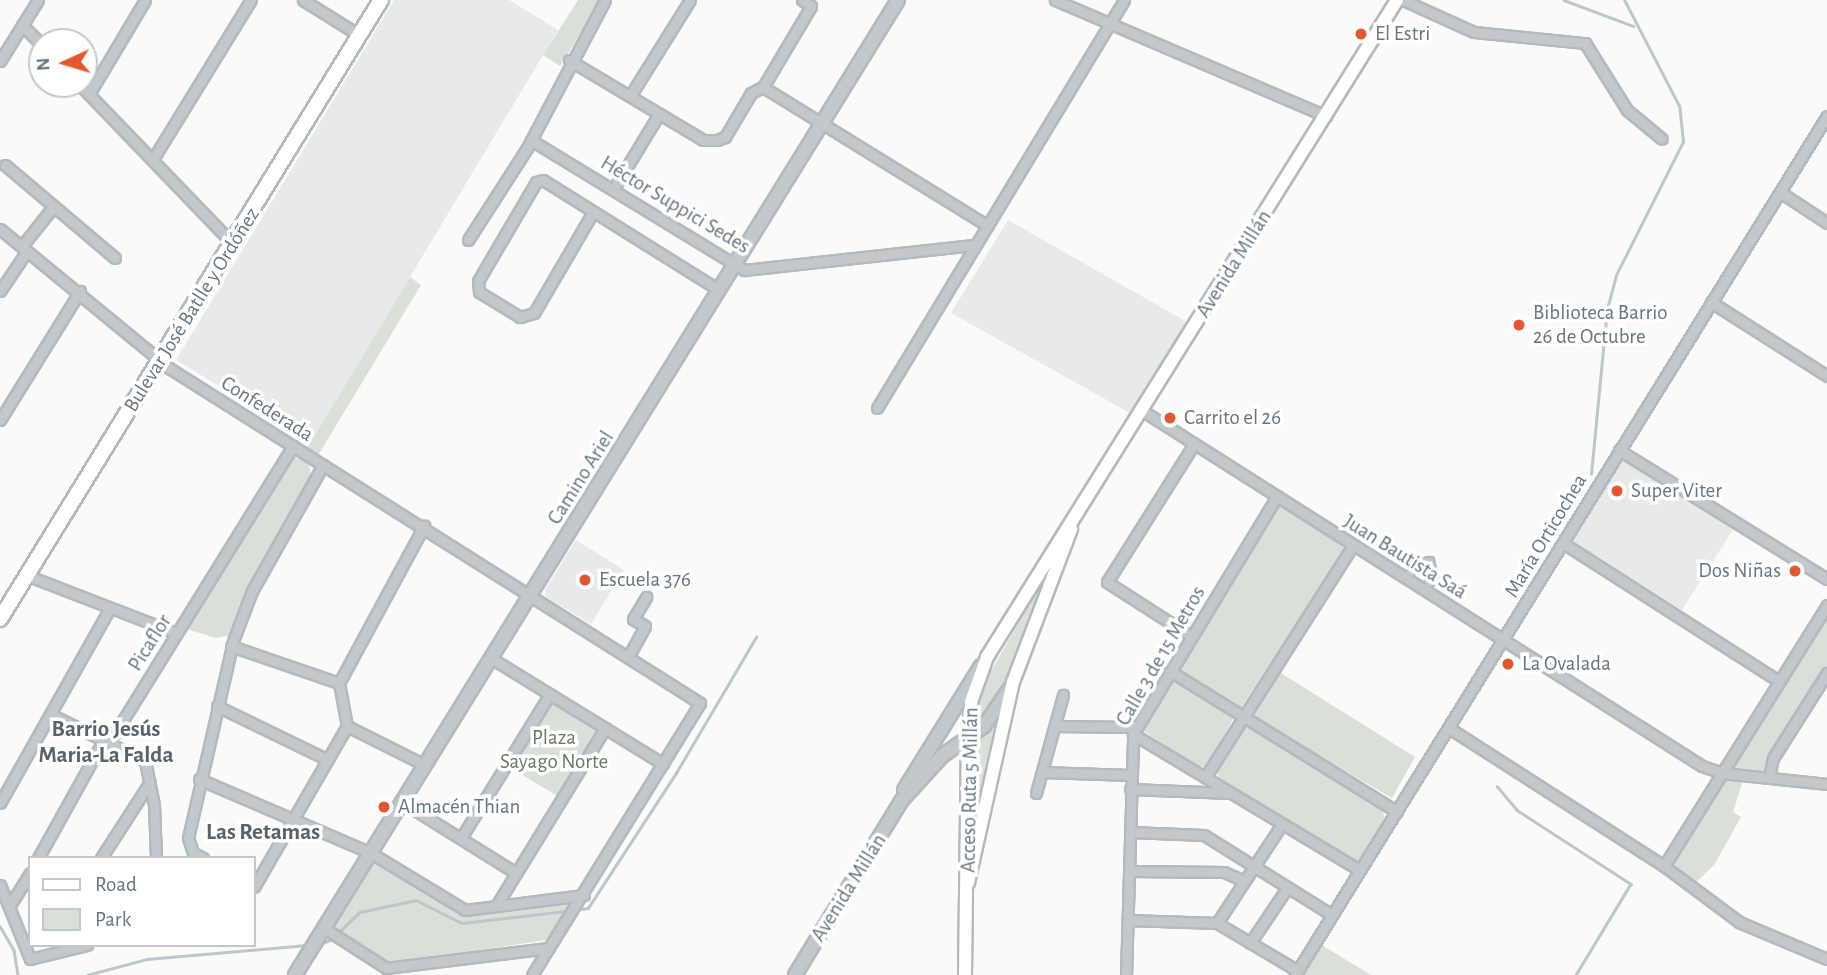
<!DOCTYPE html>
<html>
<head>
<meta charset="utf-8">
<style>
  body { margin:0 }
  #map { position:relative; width:1827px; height:975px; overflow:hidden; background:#fafaf8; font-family:"Alegreya Sans",sans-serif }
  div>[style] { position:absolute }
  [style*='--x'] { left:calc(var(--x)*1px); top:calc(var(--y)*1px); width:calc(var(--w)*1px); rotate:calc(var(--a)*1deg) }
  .built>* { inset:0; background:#e8e9e9 }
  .green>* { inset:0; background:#dadfd7 }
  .stream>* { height:2.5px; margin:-1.25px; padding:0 1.25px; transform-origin:1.25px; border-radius:1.25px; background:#bbc7cb }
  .roads { filter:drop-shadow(2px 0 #b3babf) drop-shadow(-2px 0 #b3babf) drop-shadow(0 2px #b3babf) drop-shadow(0 -2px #b3babf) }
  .pedestrian>* { height:7px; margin:-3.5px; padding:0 3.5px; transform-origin:3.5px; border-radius:3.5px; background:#c3c8cc }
  .minor>* { height:9px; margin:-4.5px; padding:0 4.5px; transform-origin:4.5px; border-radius:4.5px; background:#c3c8cc }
  .tertiary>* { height:12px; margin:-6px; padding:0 6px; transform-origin:6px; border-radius:6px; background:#c3c8cc }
  .secondary>* { height:12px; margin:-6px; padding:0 6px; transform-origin:6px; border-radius:6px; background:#fff }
  .primary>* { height:14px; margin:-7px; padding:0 7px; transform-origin:7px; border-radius:7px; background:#fff }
  .dots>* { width:19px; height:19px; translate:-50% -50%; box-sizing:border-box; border:4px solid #fff; border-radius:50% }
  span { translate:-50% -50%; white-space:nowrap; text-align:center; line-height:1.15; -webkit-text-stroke:7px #fff; paint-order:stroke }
  .poi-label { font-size:21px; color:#657683 }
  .left { translate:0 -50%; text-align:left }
  .right { translate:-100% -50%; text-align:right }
  .street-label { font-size:21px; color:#657683 }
  .park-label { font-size:21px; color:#687a64 }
  .neighbourhood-label { font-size:23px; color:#57646e; font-weight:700 }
  .legend { position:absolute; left:28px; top:856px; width:228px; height:91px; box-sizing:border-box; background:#fff; border:2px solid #c1c8cd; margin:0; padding:9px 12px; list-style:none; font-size:21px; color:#657683 }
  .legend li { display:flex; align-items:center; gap:14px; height:35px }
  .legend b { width:35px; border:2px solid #c1c8cd }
  .north { position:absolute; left:28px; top:28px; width:70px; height:70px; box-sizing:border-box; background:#fff; border:2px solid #c1c8cd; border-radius:50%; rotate:266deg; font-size:19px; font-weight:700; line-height:28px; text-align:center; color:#657683 }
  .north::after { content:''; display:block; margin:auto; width:24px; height:32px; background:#e4572e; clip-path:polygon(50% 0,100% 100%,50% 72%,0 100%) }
</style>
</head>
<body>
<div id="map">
  <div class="built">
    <i style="clip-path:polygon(394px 0,509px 0,558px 30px,311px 442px,176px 360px)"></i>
    <i style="clip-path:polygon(1008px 220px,1187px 322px,1130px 413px,951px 313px)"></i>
    <i style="clip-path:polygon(1621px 457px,1734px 528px,1682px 610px,1570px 539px)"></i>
    <i style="clip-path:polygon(576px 540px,624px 570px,591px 624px,546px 597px,545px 590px)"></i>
  </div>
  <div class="green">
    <i style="clip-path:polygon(578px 0,601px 0,560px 66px,543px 55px)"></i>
    <i style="clip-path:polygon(410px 277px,421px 285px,317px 457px,306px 450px)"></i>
    <i style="clip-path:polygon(293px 457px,308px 462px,312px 478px,230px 635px,216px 638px,187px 629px)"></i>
    <i style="clip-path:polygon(1287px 506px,1342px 543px,1344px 550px,1240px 709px,1181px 674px,1179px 663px,1278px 507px)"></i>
    <i style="clip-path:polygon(1048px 573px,1001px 697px,973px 731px,984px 683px)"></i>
    <i style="clip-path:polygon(1827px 610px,1827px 669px,1764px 774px,1730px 770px)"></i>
    <i style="clip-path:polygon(1279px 672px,1415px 757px,1392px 798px,1256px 719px,1254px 710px)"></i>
    <i style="clip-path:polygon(1175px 680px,1234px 717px,1207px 767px,1195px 766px,1141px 729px,1166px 683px)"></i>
    <i style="clip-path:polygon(549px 702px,598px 733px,559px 797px,509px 767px)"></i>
    <i style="clip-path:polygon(1001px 710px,986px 764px,970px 864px,974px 740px)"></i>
    <i style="clip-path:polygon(1250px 727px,1382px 810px,1385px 819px,1361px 859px,1352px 861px,1220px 781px,1216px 768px,1241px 730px)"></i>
    <i style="clip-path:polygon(1722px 780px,1743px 780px,1733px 812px,1741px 817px,1714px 865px,1694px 884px,1671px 861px)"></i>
    <i style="clip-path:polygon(373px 860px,465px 914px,565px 900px,569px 906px,546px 940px,389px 964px,332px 926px)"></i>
    <i style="clip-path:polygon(1320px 944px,1371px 975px,1301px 975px)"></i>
  </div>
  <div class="stream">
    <i style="--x:1564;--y:0;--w:74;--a:20.6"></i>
    <i style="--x:1591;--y:474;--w:166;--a:-84.5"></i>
    <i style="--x:1607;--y:309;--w:35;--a:-75"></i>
    <i style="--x:1616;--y:275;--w:149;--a:-63.3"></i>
    <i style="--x:1683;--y:142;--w:36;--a:-96"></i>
    <i style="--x:1679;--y:106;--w:119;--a:-117.4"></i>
    <i style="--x:1497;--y:786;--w:31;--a:50"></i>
    <i style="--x:1517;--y:810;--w:136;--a:33"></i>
    <i style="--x:1631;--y:884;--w:106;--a:121.1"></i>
    <i style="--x:582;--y:909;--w:6;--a:-9"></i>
    <i style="--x:588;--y:908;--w:161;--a:-56.9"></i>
    <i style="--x:676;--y:773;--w:158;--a:-59.5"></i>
    <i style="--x:0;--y:926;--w:28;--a:60"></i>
    <i style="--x:14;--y:950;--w:25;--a:81"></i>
    <i style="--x:340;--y:931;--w:28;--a:-44"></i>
    <i style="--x:360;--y:912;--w:57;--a:-12.1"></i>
    <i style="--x:416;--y:900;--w:51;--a:26.6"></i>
    <i style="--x:462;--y:923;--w:105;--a:-6.6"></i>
    <i style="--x:323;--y:943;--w:8;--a:-23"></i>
    <i style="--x:87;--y:975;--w:62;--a:-14.9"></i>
    <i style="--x:147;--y:959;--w:160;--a:-5"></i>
  </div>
  <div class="roads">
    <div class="pedestrian">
      <i style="--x:1406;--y:578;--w:15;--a:-58"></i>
      <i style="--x:1414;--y:565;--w:16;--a:-15"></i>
      <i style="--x:1429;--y:561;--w:16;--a:76"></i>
      <i style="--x:1433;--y:577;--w:15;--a:127"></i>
    </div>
    <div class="minor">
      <i style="--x:303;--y:0;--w:66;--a:32"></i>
      <i style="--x:1055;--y:0;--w:295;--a:23.2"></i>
      <i style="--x:1403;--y:0;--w:78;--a:24.3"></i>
      <i style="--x:1474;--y:32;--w:112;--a:5.7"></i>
      <i style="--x:1585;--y:43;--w:79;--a:57.9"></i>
      <i style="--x:1627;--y:110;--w:45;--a:39.6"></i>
      <i style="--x:22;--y:25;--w:28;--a:45"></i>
      <i style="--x:569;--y:60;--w:156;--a:30.8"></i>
      <i style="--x:703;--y:140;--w:14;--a:0"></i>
      <i style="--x:717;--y:140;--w:9;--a:-21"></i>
      <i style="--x:725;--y:137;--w:51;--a:-59.4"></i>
      <i style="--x:751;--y:93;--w:13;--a:-27"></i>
      <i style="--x:763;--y:87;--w:94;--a:-59.3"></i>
      <i style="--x:811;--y:6;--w:11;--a:-146"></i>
      <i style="--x:0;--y:61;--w:72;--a:-58.1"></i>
      <i style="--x:79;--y:84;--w:222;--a:46.1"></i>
      <i style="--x:763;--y:87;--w:264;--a:31.7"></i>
      <i style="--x:89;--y:94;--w:109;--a:-59.2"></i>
      <i style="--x:630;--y:96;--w:113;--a:-58"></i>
      <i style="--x:531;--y:140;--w:250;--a:31.4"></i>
      <i style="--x:744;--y:270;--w:233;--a:-6.2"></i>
      <i style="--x:153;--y:159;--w:187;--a:-58.4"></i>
      <i style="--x:5;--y:165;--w:144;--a:40.2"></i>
      <i style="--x:614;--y:188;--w:87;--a:-58.7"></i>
      <i style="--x:1780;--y:192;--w:56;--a:33.4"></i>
      <i style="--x:593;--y:212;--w:117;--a:120.3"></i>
      <i style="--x:534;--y:313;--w:15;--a:164"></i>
      <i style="--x:520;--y:317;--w:48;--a:-148.6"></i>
      <i style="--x:479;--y:292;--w:11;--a:-95"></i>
      <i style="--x:478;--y:281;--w:115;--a:-59.6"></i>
      <i style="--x:536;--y:182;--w:7;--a:-16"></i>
      <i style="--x:543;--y:180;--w:208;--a:32"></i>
      <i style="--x:0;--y:229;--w:219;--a:39.4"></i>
      <i style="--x:169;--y:368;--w:628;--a:32.25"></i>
      <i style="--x:700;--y:703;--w:320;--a:121.7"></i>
      <i style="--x:468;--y:240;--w:109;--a:-57.3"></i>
      <i style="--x:527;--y:148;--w:167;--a:-62.2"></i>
      <i style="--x:22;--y:246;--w:50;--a:-51.5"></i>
      <i style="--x:0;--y:291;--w:48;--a:-56"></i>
      <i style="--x:1711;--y:302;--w:138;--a:32.5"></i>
      <i style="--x:877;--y:408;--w:477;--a:-58.8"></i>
      <i style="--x:1143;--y:411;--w:662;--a:32.42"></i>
      <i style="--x:1702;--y:766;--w:21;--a:19"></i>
      <i style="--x:1722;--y:773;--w:106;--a:6"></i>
      <i style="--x:0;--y:420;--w:152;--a:-58.2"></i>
      <i style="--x:1619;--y:450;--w:245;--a:31.8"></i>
      <i style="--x:1563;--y:543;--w:256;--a:32.6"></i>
      <i style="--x:26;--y:575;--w:161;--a:21.1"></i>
      <i style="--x:1191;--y:636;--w:100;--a:-147.3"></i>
      <i style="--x:1107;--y:582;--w:163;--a:-57.8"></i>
      <i style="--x:231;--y:646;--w:114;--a:18.9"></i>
      <i style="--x:628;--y:657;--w:35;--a:-61"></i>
      <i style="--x:645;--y:626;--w:14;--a:-150"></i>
      <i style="--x:633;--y:619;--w:26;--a:-59"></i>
      <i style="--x:491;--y:658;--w:202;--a:31.6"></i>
      <i style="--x:1170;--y:671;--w:267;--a:31.8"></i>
      <i style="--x:217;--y:706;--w:123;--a:25.9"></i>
      <i style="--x:52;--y:715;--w:104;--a:26.3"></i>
      <i style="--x:145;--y:761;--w:45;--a:78.4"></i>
      <i style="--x:154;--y:805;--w:53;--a:87.8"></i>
      <i style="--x:347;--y:726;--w:87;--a:26.6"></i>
      <i style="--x:1055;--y:726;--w:80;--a:0.7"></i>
      <i style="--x:1449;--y:728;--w:255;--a:32.7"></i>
      <i style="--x:1664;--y:866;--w:94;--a:36.7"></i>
      <i style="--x:1739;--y:922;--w:95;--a:22.8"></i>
      <i style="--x:1133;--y:734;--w:264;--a:31"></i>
      <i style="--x:1042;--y:772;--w:88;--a:2"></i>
      <i style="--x:1206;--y:776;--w:274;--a:-57.5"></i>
      <i style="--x:1769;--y:778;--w:20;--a:-79"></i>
      <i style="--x:1773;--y:758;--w:101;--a:-57.6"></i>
      <i style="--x:199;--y:779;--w:187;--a:23.3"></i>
      <i style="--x:371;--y:853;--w:110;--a:31.2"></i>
      <i style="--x:465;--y:910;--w:120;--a:-7.2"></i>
      <i style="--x:1130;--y:789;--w:100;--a:2.3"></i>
      <i style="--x:1036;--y:793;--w:102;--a:-74.6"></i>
      <i style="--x:402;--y:802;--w:134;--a:31.9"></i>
      <i style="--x:0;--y:803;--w:224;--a:-60.6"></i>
      <i style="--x:1130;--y:832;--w:74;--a:2.3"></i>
      <i style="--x:1204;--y:835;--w:151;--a:32"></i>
      <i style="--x:461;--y:838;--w:169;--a:-58.3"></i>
      <i style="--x:38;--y:858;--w:124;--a:-60.9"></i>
      <i style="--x:98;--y:750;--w:24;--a:-45"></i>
      <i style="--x:115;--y:733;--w:338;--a:-58.2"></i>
      <i style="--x:101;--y:858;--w:90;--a:-57.2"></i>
      <i style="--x:203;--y:858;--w:11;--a:-153"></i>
      <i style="--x:193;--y:853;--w:16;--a:-108"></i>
      <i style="--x:188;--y:838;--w:202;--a:-77.1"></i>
      <i style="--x:233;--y:641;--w:53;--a:-69.2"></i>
      <i style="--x:252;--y:591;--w:145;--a:-60.6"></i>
      <i style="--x:1664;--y:866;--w:308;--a:-58"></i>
      <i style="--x:1129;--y:871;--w:95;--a:0.6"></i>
      <i style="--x:1224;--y:872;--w:22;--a:24"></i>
      <i style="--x:0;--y:885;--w:80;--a:67.9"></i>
      <i style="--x:30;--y:959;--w:59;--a:-13.8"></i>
      <i style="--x:254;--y:887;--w:186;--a:-60"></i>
      <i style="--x:347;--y:726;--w:44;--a:-100.5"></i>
      <i style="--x:339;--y:683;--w:179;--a:-61.6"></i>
      <i style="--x:10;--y:905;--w:38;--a:-58"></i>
      <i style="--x:496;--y:906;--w:209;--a:-58.5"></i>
      <i style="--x:1128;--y:920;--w:89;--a:1.9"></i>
      <i style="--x:1217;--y:923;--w:94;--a:30.7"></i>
      <i style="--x:1217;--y:923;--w:118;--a:-56.7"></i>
      <i style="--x:324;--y:928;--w:74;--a:32.8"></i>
      <i style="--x:386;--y:968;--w:164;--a:-7"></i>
      <i style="--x:1250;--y:943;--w:66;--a:-56.1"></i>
      <i style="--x:1126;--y:975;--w:241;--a:-88.3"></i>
      <i style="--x:1133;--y:734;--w:278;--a:-58.8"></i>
      <i style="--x:1295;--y:975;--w:1010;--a:-58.23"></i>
    </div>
    <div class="tertiary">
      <i style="--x:904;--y:790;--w:146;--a:-58.2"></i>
      <i style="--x:295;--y:975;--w:1146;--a:-58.26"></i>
      <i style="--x:795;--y:975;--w:205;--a:-58.6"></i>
      <i style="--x:902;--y:800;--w:59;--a:-47.7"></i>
      <i style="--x:942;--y:756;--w:52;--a:-35.5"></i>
      <i style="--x:984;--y:726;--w:46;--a:-55.6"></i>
    </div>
    <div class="secondary">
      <i style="--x:968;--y:883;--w:206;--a:-77.4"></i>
      <i style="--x:1013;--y:682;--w:164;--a:-69.2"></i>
      <i style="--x:965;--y:975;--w:236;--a:-89.3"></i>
      <i style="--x:968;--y:739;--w:37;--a:-85"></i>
      <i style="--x:971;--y:702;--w:48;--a:-70.4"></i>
      <i style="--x:987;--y:657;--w:774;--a:-58.03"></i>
    </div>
    <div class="primary">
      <i style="--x:0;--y:619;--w:727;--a:-58.39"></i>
    </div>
  </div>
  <div class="dots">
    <i style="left:1361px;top:34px;background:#e4572e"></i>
    <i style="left:1519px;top:325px;background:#e4572e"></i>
    <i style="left:1170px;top:418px;background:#e4572e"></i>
    <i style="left:1617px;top:491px;background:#e4572e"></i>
    <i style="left:1795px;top:571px;background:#e4572e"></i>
    <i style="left:585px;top:580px;background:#e4572e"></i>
    <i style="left:1508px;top:664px;background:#e4572e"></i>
    <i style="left:384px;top:807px;background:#e4572e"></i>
  </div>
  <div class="poi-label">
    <span class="left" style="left:1375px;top:34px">El Estri</span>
    <span class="left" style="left:1533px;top:325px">Biblioteca Barrio<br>26 de Octubre</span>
    <span class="left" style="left:1184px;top:418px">Carrito el 26</span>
    <span class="left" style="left:1631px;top:491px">Super Viter</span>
    <span class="right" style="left:1781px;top:571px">Dos Niñas</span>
    <span class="left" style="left:599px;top:580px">Escuela 376</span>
    <span class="left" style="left:1522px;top:664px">La Ovalada</span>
    <span class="left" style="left:398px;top:807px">Almacén Thian</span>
  </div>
  <div class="street-label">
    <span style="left:675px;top:205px;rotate:31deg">Héctor Suppici Sedes</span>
    <span style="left:1234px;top:264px;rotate:-58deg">Avenida Millán</span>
    <span style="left:192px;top:310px;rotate:-58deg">Bulevar José Batlle y Ordóñez</span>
    <span style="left:267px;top:409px;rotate:32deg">Confederada</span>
    <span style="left:581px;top:478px;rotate:-58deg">Camino Ariel</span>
    <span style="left:1546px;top:536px;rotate:-59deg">María Orticochea</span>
    <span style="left:1405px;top:557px;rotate:32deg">Juan Bautista Saá</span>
    <span style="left:150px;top:643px;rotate:-58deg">Picaflor</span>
    <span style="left:1161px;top:656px;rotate:-60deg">Calle 3 de 15 Metros</span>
    <span style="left:970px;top:790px;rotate:-89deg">Acceso Ruta 5 Millán</span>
    <span style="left:849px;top:888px;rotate:-58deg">Avenida Millán</span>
  </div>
  <div class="park-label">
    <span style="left:554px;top:750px">Plaza<br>Sayago Norte</span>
  </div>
  <div class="neighbourhood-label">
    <span style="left:106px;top:743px">Barrio Jesús<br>Maria-La Falda</span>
    <span style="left:263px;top:833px">Las Retamas</span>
  </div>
  <ul class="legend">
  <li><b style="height:9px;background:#fff"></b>Road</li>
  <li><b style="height:19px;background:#dadfd7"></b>Park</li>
  </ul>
  <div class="north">N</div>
</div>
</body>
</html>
